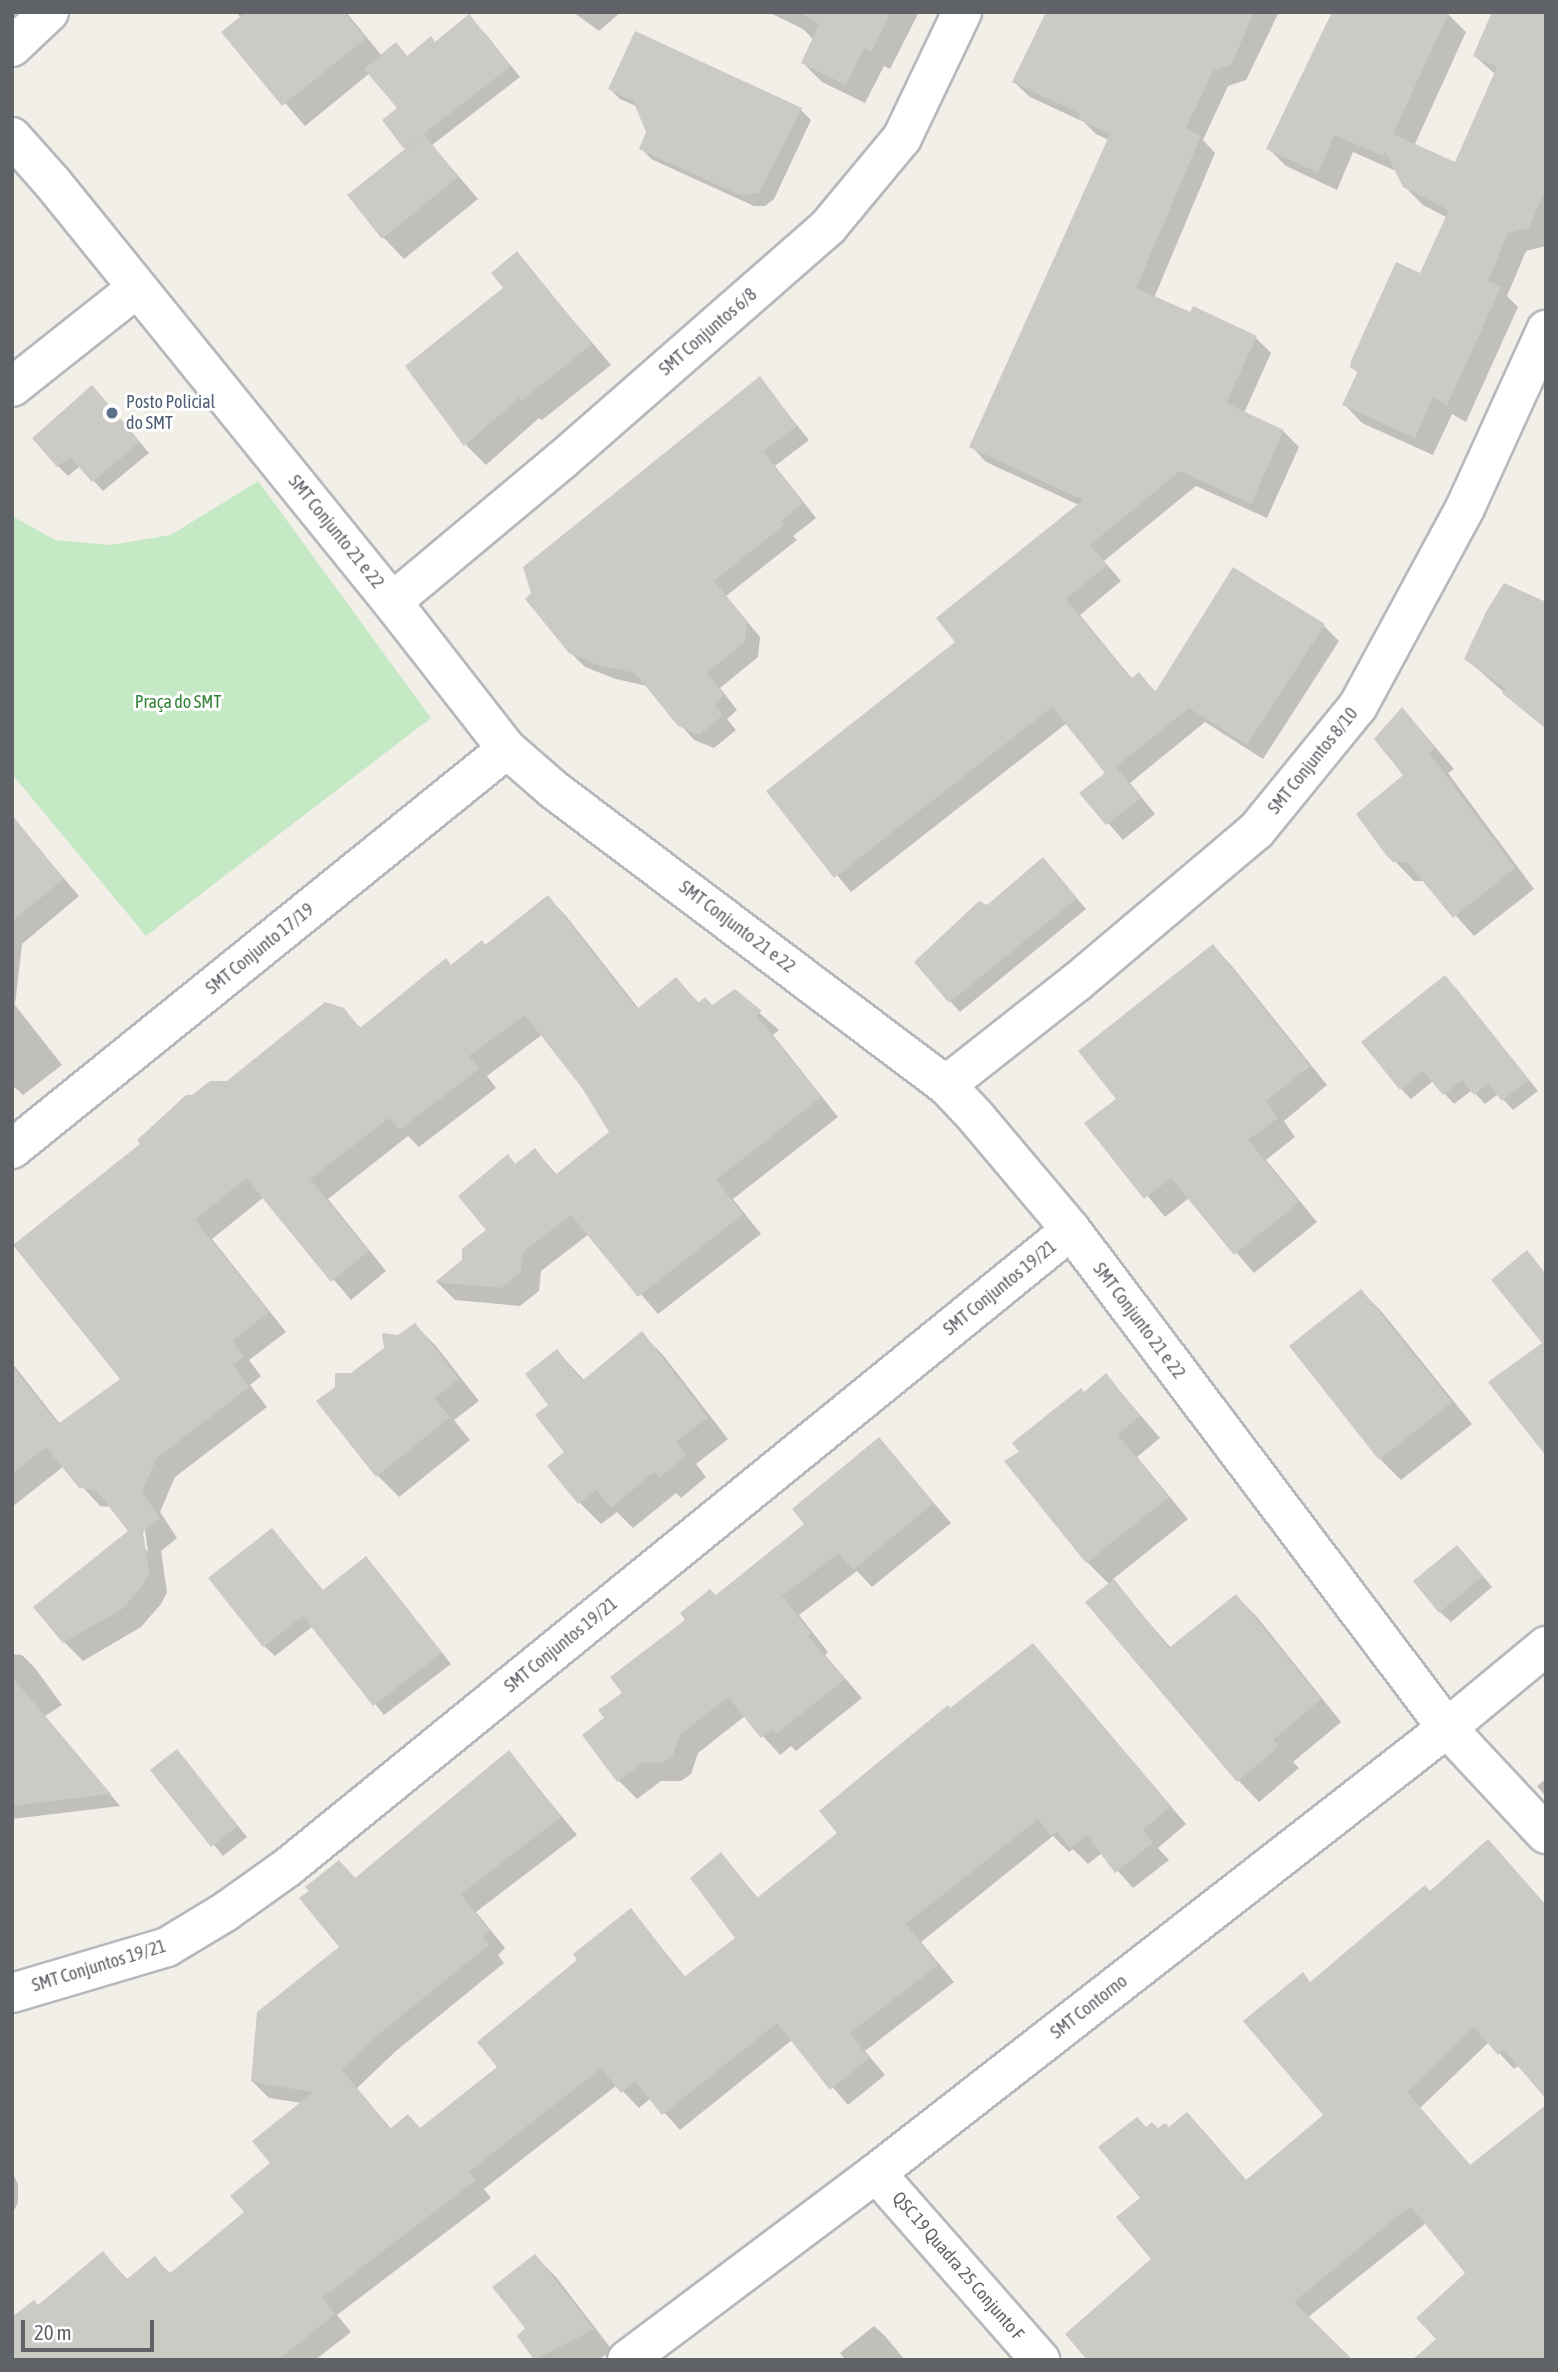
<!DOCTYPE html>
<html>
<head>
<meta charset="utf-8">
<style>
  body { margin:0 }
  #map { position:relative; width:1558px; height:2372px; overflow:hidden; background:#f1efe8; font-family:"Asap Condensed",sans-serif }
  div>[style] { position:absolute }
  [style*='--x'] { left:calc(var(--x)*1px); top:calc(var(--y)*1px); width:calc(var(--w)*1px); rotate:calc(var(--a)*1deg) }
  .green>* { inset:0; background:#c5e8c5 }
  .shadow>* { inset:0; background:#0003 }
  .building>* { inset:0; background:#cccac5 }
  .roads { filter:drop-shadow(2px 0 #b5b8bc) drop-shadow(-2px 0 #b5b8bc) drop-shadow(0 2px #b5b8bc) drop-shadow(0 -2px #b5b8bc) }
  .minor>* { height:38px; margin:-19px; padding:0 19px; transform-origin:19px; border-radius:19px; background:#fff }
  .dots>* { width:19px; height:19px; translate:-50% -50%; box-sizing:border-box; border:4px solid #fff; border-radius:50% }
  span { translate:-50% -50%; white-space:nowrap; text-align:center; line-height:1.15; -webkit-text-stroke:6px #fff; paint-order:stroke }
  .street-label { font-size:18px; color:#5f6368 }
  .service-label { font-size:18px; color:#4e5e75 }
  .left { translate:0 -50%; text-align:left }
  .park-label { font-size:18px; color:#348238 }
  .frame { position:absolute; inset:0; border:14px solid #5f6368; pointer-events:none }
  .scale { position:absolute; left:21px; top:2320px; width:133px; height:32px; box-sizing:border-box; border:4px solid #5f6368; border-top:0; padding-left:9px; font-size:21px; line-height:24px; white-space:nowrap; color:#5f6368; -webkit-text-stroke:5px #fff; paint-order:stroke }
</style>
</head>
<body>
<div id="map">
  <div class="green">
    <i style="clip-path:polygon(258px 481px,431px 718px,146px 936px,12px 774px,12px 516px,55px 540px,110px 545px,171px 535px)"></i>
  </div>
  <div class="shadow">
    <i style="clip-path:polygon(236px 12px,346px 12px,382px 56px,408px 58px,435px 43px,485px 33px,520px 77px,432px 145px,478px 199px,404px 259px,383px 237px,407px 149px,384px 121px,399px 108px,370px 73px,305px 126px,224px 32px,241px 18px)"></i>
    <i style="clip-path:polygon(573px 12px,621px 12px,599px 31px)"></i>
    <i style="clip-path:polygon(768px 12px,919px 12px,890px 69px,884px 66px,865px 103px,822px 82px,803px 63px,814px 40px,803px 29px)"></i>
    <i style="clip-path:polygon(1090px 12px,1279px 12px,1246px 80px,1228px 86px,1203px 140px,1215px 153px,1154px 298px,1256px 338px,1271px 353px,1244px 413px,1283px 431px,1299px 447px,1267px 518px,1196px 486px,1104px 561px,1121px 581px,1080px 615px,1133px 680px,1139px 675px,1157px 693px,1324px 626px,1339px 641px,1263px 759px,1205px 722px,1130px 783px,1155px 814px,1123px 840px,1082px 793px,1107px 773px,1067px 723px,851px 892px,768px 792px,958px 642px,1079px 505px,986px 462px,971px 446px,1109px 140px,1096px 134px,1084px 122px,1030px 97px,1014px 82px)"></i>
    <i style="clip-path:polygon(1546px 12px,1546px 246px,1526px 251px,1507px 296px,1518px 307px,1466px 422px,1452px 414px,1433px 455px,1362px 423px,1344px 404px,1359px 374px,1352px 367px,1421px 276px,1448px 218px,1423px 205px,1404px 186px,1396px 171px,1353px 152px,1337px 190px,1286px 166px,1268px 148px,1448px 14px,1466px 32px,1414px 146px,1456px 164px,1496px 75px,1475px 56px)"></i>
    <i style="clip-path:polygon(610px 89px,800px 109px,811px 120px,774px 199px,765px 206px,754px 206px,651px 159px,641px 148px,648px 132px,638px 107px,620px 99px)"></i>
    <i style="clip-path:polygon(517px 254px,611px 365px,542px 420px,539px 418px,486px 465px,466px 445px,407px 366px,505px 289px)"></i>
    <i style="clip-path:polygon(759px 378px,809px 440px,775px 466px,816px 518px,793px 536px,797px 540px,726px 596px,760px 637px,758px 657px,720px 688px,737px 710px,727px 719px,736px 730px,714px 748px,694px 740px,647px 686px,616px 679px,585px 667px,570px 652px)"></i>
    <i style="clip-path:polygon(102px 397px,149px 453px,103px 491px,80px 466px,68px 476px,58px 466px)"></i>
    <i style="clip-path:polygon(1546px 604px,1546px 729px,1466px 659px)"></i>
    <i style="clip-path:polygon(1403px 709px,1454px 769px,1448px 773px,1534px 889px,1474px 936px,1425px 881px,1414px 881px,1388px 854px,1405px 775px)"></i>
    <i style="clip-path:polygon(20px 827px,79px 896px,22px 944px,15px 1005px,62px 1065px,23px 1095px,12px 1085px,12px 832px)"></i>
    <i style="clip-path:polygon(1053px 870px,1086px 909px,960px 1012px,950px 1001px,987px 907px)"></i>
    <i style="clip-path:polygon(evenodd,548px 897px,566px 916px,639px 1009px,676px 980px,700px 1004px,712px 1007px,734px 991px,779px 1030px,773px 1035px,838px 1117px,733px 1199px,761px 1234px,658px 1314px,589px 1234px,541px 1271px,539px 1291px,520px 1306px,455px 1300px,437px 1282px,464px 1261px,489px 1230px,508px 1157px,516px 1165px,535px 1150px,557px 1175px,611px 1133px,583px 1087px,543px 1034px,487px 1076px,496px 1088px,419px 1147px,408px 1136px,328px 1199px,386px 1271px,351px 1300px,264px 1197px,212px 1239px,286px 1332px,249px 1360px,261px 1376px,250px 1385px,267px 1407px,175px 1477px,160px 1512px,177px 1538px,161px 1551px,167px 1592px,161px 1604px,141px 1627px,83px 1661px,64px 1642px,131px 1531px,112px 1507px,100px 1506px,64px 1466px,12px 1507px,12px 1363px,60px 1424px,122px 1380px,142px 1144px,193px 1097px,228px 1082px,343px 1010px,362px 1029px,485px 946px,548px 897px,141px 1523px,144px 1523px,148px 1552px,144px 1548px,141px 1523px)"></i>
    <i style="clip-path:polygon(1213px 946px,1231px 965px,1327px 1085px,1284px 1121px,1295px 1137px,1266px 1160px,1317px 1222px,1254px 1273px,1189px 1198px,1165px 1217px,1087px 1123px,1118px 1099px)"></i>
    <i style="clip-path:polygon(1455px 987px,1538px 1091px,1513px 1110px,1498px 1094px,1485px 1104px,1472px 1090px,1454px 1104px,1433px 1081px,1411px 1099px,1401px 1089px)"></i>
    <i style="clip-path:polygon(1361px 1291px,1382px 1312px,1472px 1424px,1401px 1480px,1380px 1459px)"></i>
    <i style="clip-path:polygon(415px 1325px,436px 1346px,479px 1401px,454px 1420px,470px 1440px,399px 1497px,378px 1476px,318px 1401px)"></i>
    <i style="clip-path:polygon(642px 1334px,663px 1355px,728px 1439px,696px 1464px,706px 1477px,681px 1498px,676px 1493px,633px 1528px,617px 1512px,601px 1524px,579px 1502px,551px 1405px,557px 1351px,585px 1381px)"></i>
    <i style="clip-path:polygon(1106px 1375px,1160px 1438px,1137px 1457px,1188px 1519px,1112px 1580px,1171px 1648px,1236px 1596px,1257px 1617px,1341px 1722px,1293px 1762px,1299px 1768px,1259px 1802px,1238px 1780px,1110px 1585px,1087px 1562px,1021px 1452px)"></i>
    <i style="clip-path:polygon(879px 1439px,951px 1523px,872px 1587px,857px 1571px,799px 1615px,828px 1652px,825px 1655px,862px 1698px,796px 1751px,791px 1746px,780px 1755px,745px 1716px,698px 1753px,691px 1774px,681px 1781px,661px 1781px,637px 1799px,619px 1781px,607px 1719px,625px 1693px,716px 1597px,806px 1524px)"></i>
    <i style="clip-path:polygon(1467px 1557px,1492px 1587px,1451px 1622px,1440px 1612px)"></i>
    <i style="clip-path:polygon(376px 1569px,451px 1664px,384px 1715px,313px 1626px,275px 1656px,264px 1646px,324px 1592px)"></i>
    <i style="clip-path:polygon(1033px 1645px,1186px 1824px,1158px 1848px,1169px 1860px,1133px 1888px,1102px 1853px,1088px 1864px,1073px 1849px,1069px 1852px,1053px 1836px,921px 1942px,954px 1982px,865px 2051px,885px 2075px,848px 2105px,792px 2040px,680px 2130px,651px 2098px,639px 2108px,617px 2085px,484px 2189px,491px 2198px,337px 2315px,351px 2332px,315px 2360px,12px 2360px,103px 2253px,128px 2280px,155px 2259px,171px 2274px,246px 2213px,302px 2103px,269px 2098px,252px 2081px,341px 1947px,356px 1879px,509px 1752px,577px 1835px,476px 1912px,505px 1948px,498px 1955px,504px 1963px,396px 2051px,357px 2088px,392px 2130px,408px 2116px,421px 2129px,500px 2067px,580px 1961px,631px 1910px,686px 1978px,738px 1938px,721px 1855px,759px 1899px,839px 1833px,950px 1710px)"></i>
    <i style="clip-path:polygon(12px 1654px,22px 1655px,35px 1668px,62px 1705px,45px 1716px,120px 1806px,12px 1819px)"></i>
    <i style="clip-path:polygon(177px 1751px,247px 1837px,223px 1856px,153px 1770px)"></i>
    <i style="clip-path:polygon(1546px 1779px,1546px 1797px,1537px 1786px)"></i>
    <i style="clip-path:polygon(1430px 1893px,1519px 2065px,1514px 2069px,1489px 2042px,1420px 2108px,1471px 2166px,1546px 2107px,1438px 2339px,1467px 2273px,1426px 2223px,1307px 2318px,1153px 2260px,1143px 2198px,1147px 2129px,1202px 2129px,1247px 2181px,1326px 2115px,1303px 1974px,1311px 1983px)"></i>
    <i style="clip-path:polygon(12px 2172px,18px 2184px,18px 2203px,12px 2214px)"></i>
    <i style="clip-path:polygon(535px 2256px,556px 2277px,613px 2351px,597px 2360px,536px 2360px,519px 2336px,527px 2328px)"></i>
    <i style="clip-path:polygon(874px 2326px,885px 2336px,905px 2360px,846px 2360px,840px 2353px)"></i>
  </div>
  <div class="building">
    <i style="clip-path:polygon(246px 12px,344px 12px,366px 38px,282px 106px,221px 32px)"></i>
    <i style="clip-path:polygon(798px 12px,891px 12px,871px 52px,864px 48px,846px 85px,801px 63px,819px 24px)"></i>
    <i style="clip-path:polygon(1046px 12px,1254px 12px,1231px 65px,1213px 71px,1186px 128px,1201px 136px,1136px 288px,1190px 312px,1193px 306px,1257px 336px,1226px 403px,1284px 430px,1251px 504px,1180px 471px,1090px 545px,1107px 565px,1066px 599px,1131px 679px,1139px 672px,1155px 692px,1233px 567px,1325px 624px,1247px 745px,1189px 708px,1116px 767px,1141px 798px,1106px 825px,1079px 793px,1105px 773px,1052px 707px,834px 878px,766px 791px,955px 642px,936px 618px,1083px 500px,969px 447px,1110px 134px,1078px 119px,1081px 114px,1012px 82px)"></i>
    <i style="clip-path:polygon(1332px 12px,1449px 12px,1393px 134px,1455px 162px,1497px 67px,1473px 56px,1492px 12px,1546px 12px,1546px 188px,1529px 228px,1508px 233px,1488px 281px,1501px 287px,1447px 405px,1433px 397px,1415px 438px,1342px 405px,1358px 371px,1350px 368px,1351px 361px,1396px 262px,1420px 273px,1449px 210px,1403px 187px,1385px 151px,1383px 156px,1334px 135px,1318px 173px,1266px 149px)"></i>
    <i style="clip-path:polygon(469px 14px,511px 66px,404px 149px,382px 120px,397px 108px,364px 69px,396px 42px,407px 56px,431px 36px,435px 42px)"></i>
    <i style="clip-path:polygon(635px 31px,802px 108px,759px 193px,742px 196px,639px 149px,646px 132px,633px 101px,608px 89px)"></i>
    <i style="clip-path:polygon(424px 134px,458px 177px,382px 239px,347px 195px)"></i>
    <i style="clip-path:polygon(517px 251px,592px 344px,521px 401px,520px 397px,464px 446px,405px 366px,503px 288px,491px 273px)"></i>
    <i style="clip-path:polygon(760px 376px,797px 426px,763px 451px,803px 503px,781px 521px,784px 525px,714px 581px,747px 621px,745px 642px,707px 673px,724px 695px,714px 704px,723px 715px,699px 735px,678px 726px,635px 673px,601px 666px,569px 653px,525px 599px,531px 593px,523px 567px)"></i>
    <i style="clip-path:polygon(92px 385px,140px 442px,92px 482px,70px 457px,57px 467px,32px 438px)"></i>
    <i style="clip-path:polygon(1504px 583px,1546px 602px,1546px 729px,1502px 693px,1505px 689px,1464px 659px,1487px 610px)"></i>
    <i style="clip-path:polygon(1402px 707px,1435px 748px,1429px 753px,1515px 868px,1453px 918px,1407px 862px,1393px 862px,1386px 855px,1356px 814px,1403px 775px,1374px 739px)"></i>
    <i style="clip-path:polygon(12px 815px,64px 879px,12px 921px)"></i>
    <i style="clip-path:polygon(1043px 857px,1077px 898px,949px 1003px,914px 962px,979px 901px,987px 905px)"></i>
    <i style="clip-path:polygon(548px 895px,637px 1009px,676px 977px,698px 1003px,705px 997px,712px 1005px,735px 989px,762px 1011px,756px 1015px,821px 1097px,716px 1180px,743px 1214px,638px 1297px,571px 1215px,523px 1252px,521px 1272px,501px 1288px,435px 1282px,462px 1260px,462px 1249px,486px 1230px,458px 1196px,508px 1154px,515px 1164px,535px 1148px,555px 1175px,609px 1132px,582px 1088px,525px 1015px,469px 1056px,479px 1069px,399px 1130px,389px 1118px,310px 1179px,369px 1251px,331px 1282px,246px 1178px,195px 1220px,269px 1312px,232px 1341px,244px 1356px,233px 1365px,249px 1387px,156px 1459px,142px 1492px,160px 1518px,143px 1532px,149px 1573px,143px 1585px,122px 1609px,63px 1643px,33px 1607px,128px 1531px,96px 1490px,79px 1488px,46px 1447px,12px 1474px,12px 1366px,58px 1424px,120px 1379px,13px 1245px,140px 1144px,137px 1140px,186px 1095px,192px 1095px,210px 1081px,227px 1081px,325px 1002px,344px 1008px,360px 1028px,446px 958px,451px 965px,482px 940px,485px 945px)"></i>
    <i style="clip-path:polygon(1213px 944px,1310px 1066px,1266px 1101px,1278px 1118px,1248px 1140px,1299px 1202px,1234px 1255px,1171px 1178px,1144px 1199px,1084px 1123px,1116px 1099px,1078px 1051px)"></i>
    <i style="clip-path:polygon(1445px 975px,1529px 1080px,1502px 1101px,1488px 1084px,1474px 1095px,1462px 1080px,1443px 1095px,1423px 1071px,1400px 1090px,1361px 1042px)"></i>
    <i style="clip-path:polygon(1527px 1250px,1546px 1274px,1546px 1456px,1488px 1382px,1542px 1343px,1491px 1280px)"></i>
    <i style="clip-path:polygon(1361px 1289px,1452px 1402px,1379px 1460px,1289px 1346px)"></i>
    <i style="clip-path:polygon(415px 1323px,459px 1379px,434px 1398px,450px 1417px,376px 1477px,316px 1401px,335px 1387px,335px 1373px,351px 1373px,384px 1348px,382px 1333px,398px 1335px)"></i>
    <i style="clip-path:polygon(642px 1331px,708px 1417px,676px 1442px,686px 1455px,659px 1478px,654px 1472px,611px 1508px,596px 1490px,578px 1504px,547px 1466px,564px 1452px,535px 1415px,548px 1405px,525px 1374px,557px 1349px,582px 1381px)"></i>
    <i style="clip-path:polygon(1106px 1373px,1140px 1416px,1118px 1435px,1169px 1497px,1086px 1563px,1004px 1461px,1019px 1452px,1012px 1443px,1081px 1388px,1084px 1392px)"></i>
    <i style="clip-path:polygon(879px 1437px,934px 1503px,853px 1570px,839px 1553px,782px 1596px,811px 1633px,808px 1636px,845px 1679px,776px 1734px,772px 1729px,761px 1738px,728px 1697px,680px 1735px,673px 1755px,662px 1763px,642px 1763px,617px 1782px,582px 1735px,604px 1718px,598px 1710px,622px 1693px,610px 1677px,685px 1620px,680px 1613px,710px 1589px,716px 1595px,804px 1524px,792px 1509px)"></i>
    <i style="clip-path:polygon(272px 1528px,323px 1590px,366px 1556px,442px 1653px,373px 1706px,303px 1616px,263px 1647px,208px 1578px)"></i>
    <i style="clip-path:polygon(1457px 1545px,1483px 1576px,1439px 1613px,1413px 1581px)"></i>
    <i style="clip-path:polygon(1114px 1579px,1169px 1648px,1236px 1594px,1321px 1699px,1273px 1740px,1279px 1746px,1237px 1782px,1085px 1602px)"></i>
    <i style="clip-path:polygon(1033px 1643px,1171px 1806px,1143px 1830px,1153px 1843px,1115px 1873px,1087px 1835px,1070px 1848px,1057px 1832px,1051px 1836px,1038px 1819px,906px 1924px,938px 1965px,850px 2033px,869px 2058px,830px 2090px,777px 2023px,662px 2115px,635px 2081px,621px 2093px,601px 2068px,469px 2172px,476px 2180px,322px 2298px,335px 2314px,278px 2360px,12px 2360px,12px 2317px,34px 2300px,38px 2305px,103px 2251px,126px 2280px,155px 2256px,169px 2274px,244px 2212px,230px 2196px,270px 2163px,252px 2141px,313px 2092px,251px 2082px,257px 2012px,339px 1947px,299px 1898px,309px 1891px,305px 1887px,339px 1860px,355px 1878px,509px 1750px,561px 1817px,461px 1894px,490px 1931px,483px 1937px,489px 1945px,379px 2034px,342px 2070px,390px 2129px,408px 2114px,420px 2128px,497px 2067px,477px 2042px,577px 1960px,573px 1954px,631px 1908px,684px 1977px,735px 1938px,690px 1878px,721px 1852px,757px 1898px,837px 1833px,819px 1811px,948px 1705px,950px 1708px)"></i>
    <i style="clip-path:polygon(12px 1677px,111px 1794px,12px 1806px)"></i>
    <i style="clip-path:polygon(177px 1749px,238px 1826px,211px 1847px,150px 1770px)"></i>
    <i style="clip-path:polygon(1488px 1839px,1546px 1905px,1546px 2099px,1504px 2050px,1498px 2055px,1474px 2027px,1407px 2092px,1470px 2165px,1546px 2105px,1546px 2360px,1412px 2360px,1436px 2339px,1416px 2318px,1465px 2273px,1412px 2208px,1405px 2210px,1294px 2302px,1353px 2360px,1087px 2360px,1065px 2334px,1151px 2259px,1116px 2217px,1140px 2198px,1098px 2147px,1137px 2117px,1146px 2127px,1152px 2122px,1158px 2128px,1165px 2123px,1169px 2127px,1187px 2112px,1246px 2180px,1323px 2115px,1243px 2021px,1303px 1972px,1310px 1982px,1425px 1885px,1430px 1891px)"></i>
    <i style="clip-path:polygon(535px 2254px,594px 2329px,534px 2360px,517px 2336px,525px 2328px,492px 2287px)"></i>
  </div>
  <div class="roads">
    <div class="minor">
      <i style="--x:12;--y:47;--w:51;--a:-43.4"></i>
      <i style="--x:12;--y:137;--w:60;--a:48.4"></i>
      <i style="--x:52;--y:182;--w:540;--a:51.01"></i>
      <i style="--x:392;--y:602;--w:187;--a:52"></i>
      <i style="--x:507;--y:749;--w:62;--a:41.1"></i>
      <i style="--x:554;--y:790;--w:491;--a:37"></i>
      <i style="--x:946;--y:1085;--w:44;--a:46.8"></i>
      <i style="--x:976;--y:1117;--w:148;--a:49.9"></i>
      <i style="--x:1071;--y:1230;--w:624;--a:52.95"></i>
      <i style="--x:1447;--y:1728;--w:145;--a:47"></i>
      <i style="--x:12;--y:387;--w:159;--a:-38.4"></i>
      <i style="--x:392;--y:602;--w:222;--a:-39.9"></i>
      <i style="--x:562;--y:460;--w:354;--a:-41.2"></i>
      <i style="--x:828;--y:227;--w:116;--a:-50.3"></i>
      <i style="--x:902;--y:138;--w:140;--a:-64.5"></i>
      <i style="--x:946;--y:1085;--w:167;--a:-38.2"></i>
      <i style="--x:1077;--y:982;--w:234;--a:-40.2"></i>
      <i style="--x:1256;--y:831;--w:161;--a:-50.8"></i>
      <i style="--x:1358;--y:706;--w:225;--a:-61.6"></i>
      <i style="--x:1465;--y:508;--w:196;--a:-65.5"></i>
      <i style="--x:12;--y:1149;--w:636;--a:-38.94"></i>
      <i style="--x:12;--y:1993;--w:162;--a:-16.5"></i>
      <i style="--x:167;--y:1947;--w:68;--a:-31.1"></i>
      <i style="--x:225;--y:1912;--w:77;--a:-35.5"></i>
      <i style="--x:288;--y:1867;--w:1009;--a:-39.13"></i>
      <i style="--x:876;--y:2173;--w:249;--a:48.7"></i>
      <i style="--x:627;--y:2360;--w:311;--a:-36.9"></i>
      <i style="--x:876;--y:2173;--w:724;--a:-37.93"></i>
      <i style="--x:1447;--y:1728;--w:129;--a:-39.6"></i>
    </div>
  </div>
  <div class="dots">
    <i style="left:112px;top:413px;background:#5c6f8a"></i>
  </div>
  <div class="street-label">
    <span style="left:708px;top:332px;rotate:-41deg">SMT Conjuntos 6/8</span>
    <span style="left:336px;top:532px;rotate:51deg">SMT Conjunto 21 e 22</span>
    <span style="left:1313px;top:761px;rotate:-51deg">SMT Conjuntos 8/10</span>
    <span style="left:737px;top:927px;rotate:37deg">SMT Conjunto 21 e 22</span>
    <span style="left:260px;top:949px;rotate:-39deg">SMT Conjunto 17/19</span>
    <span style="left:1000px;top:1288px;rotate:-39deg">SMT Conjuntos 19/21</span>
    <span style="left:1139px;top:1321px;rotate:53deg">SMT Conjunto 21 e 22</span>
    <span style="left:561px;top:1645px;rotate:-39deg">SMT Conjuntos 19/21</span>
    <span style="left:99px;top:1966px;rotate:-17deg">SMT Conjuntos 19/21</span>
    <span style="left:1089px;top:2007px;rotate:-38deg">SMT Contorno</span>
    <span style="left:958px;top:2266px;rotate:49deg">QSC 19 Quadra 25 Conjunto F</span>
  </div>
  <div class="service-label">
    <span class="left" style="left:126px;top:413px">Posto Policial<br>do SMT</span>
  </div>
  <div class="park-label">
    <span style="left:178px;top:702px">Praça do SMT</span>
  </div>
  <div class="frame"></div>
  <div class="scale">20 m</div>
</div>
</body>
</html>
